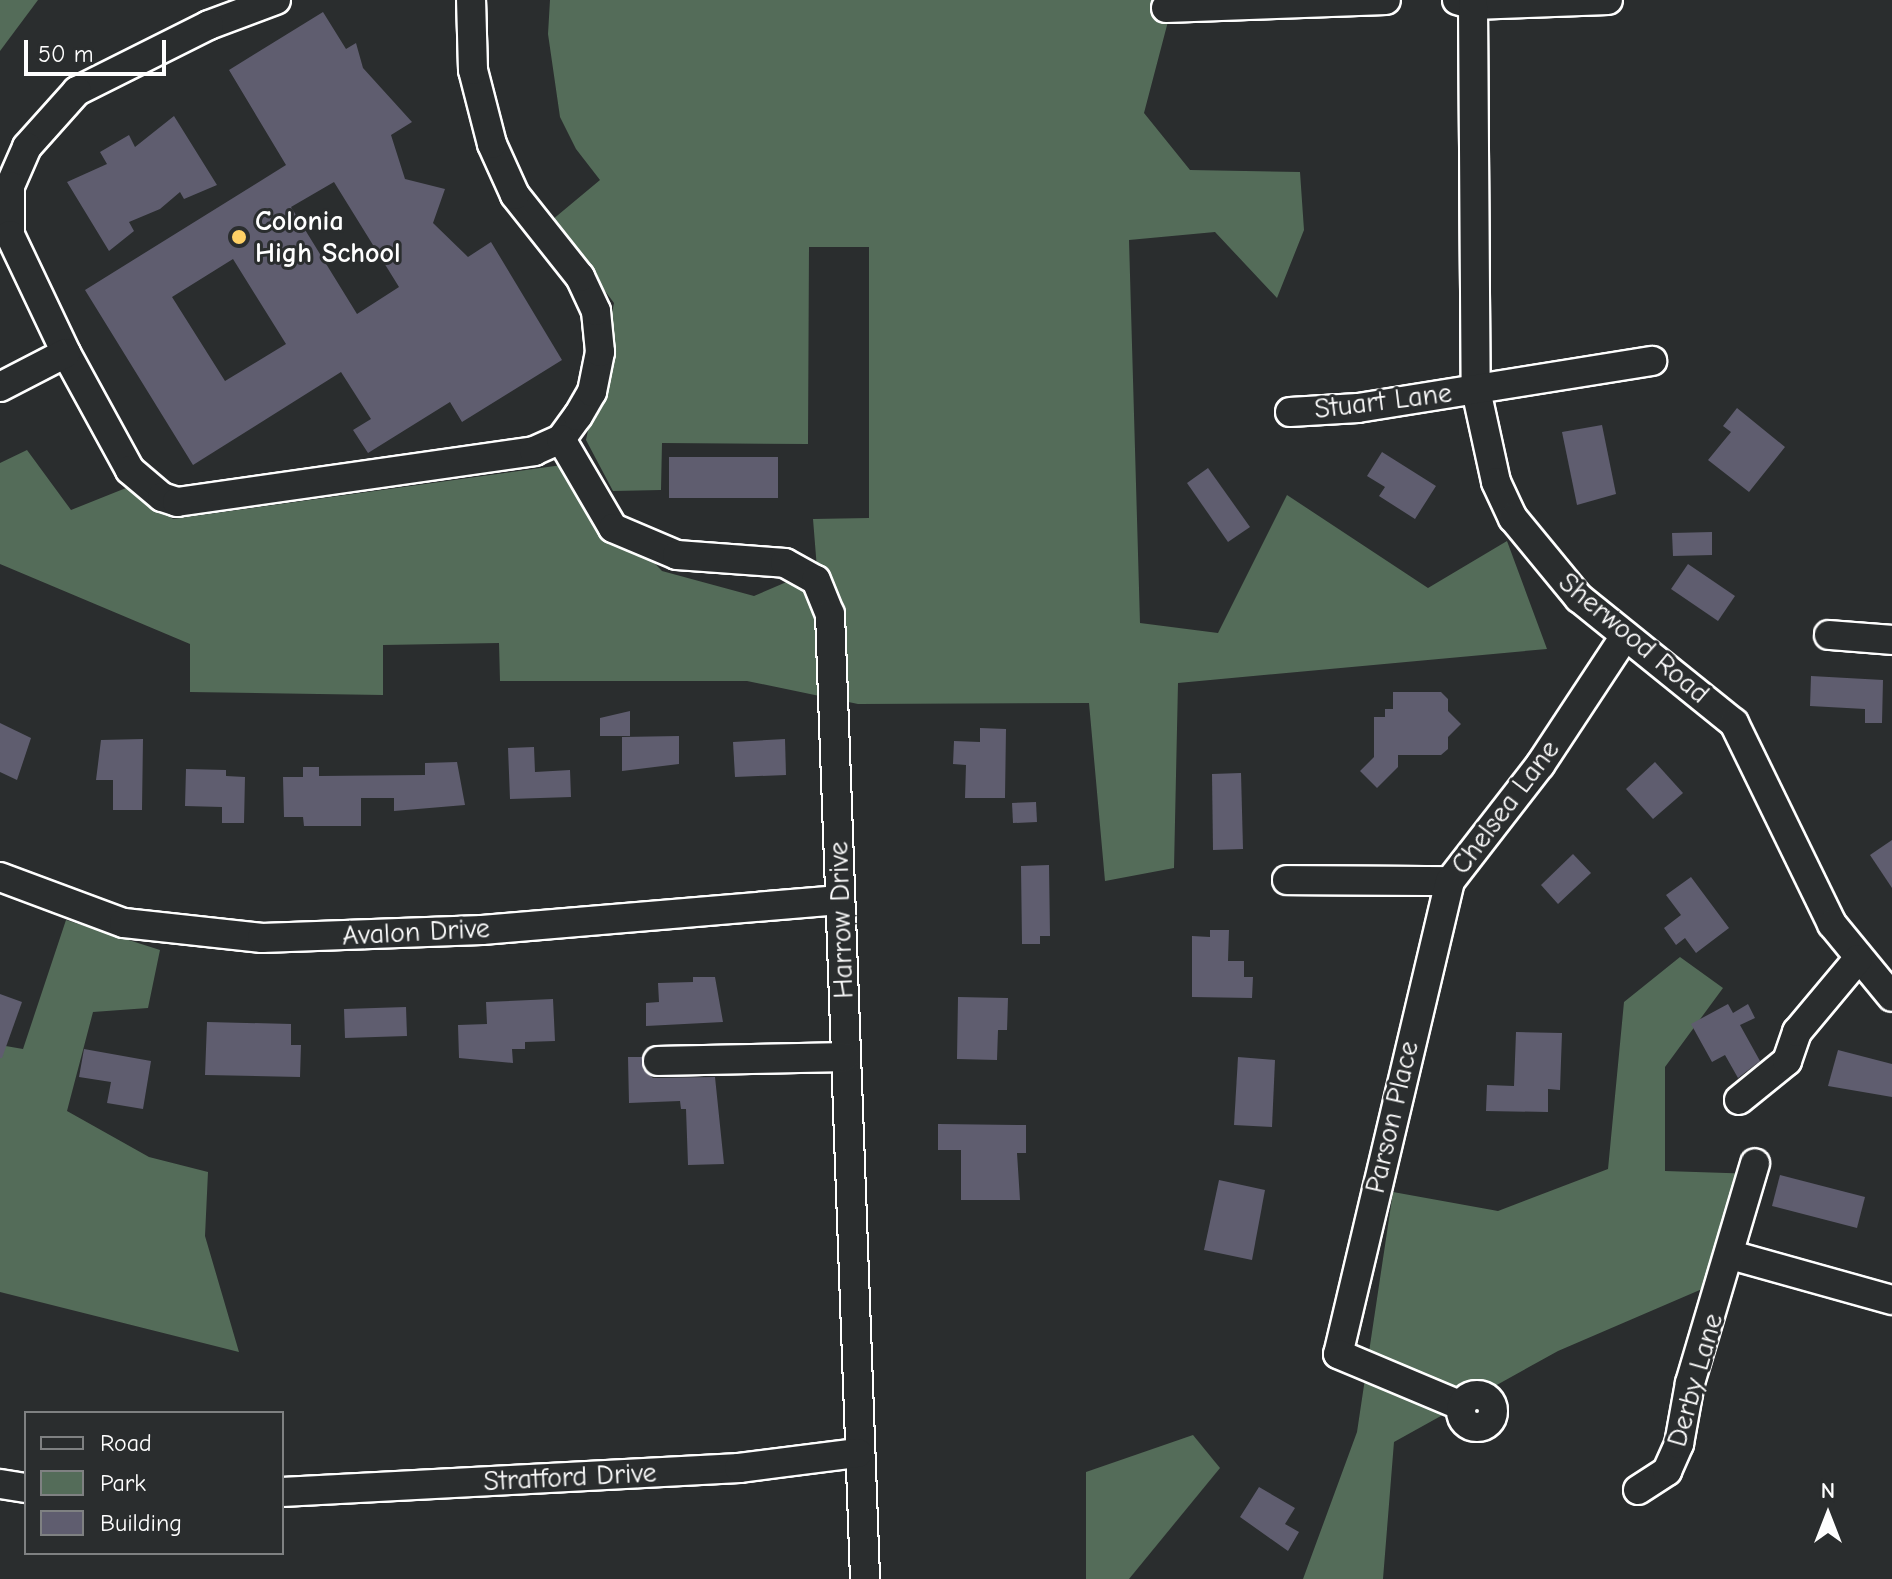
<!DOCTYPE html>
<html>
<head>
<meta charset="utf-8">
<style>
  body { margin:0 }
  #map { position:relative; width:1892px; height:1579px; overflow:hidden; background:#2a2d2e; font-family:"Comic Neue",sans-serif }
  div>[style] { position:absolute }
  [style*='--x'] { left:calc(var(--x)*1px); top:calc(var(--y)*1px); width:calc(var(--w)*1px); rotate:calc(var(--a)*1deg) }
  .green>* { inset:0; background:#546c59 }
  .building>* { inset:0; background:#5f5d6f }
  .roads { filter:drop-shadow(2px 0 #fff) drop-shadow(-2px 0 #fff) drop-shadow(0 2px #fff) drop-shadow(0 -2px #fff) }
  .minor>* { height:28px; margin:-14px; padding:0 14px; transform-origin:14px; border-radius:14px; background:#2a2d2e }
  .minor>.ring { margin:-14px; padding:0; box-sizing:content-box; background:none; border:28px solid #2a2d2e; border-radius:50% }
  .dots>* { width:22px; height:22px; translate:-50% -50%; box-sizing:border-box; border:4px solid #2a2d2e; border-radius:50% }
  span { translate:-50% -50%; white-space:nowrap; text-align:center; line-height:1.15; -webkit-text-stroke:6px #2a2d2e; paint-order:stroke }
  .poi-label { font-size:28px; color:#fff; font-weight:700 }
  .left { translate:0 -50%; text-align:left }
  .street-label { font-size:28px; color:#fff }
  .legend { position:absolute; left:24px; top:1411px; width:260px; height:144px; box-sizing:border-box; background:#2a2d2e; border:2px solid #7f8182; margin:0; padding:10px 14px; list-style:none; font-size:24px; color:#fff }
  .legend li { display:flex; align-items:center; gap:16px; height:40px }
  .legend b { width:40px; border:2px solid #7f8182 }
  .north { position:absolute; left:1788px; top:1475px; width:80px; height:80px; -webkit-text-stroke:6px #2a2d2e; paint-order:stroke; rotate:0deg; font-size:22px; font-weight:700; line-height:32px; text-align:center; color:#fff }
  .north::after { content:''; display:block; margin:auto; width:28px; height:36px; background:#fff; clip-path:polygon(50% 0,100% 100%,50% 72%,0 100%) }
  .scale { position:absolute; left:24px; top:40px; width:142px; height:36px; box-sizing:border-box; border:4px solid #fff; border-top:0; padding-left:10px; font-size:24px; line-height:28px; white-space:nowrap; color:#fff; -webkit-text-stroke:6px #2a2d2e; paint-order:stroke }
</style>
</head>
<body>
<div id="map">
  <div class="green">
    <i style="clip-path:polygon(0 0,38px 0,0 51px)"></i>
    <i style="clip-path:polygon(550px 0,1157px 0,1171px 10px,1144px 113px,1190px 170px,1300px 172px,1304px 230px,1277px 298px,1215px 232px,1129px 240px,1140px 623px,1218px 633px,1287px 495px,1428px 588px,1507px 541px,1547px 649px,1178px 683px,1174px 868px,1105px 881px,1089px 703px,858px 704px,747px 681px,500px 681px,499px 643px,383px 645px,383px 695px,190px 692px,190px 644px,0 564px,0 463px,27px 450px,71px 510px,126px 488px,173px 519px,562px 465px,662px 571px,754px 596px,817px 569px,813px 519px,869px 518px,869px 247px,809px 247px,808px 444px,662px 443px,661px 490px,613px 491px,586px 440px,614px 303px,552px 220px,600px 180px,576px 149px,560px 117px,548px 34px)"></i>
    <i style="clip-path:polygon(66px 920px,160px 950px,148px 1008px,93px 1012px,67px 1111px,149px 1157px,208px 1172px,205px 1236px,239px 1352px,0 1292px,0 1045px,23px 1049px)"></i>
    <i style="clip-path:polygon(1680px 957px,1723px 988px,1665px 1067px,1665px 1171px,1757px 1174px,1730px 1277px,1558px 1351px,1394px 1442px,1383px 1579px,1303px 1579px,1357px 1432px,1393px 1192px,1498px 1211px,1608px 1169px,1624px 1002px)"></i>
    <i style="clip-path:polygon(1193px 1435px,1220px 1468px,1129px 1579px,1086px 1579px,1086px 1472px)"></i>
  </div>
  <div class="building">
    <i style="clip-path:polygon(evenodd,323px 12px,346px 49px,356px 43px,363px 68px,412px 122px,391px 135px,405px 179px,445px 189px,433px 223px,468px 257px,491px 242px,562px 360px,462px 422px,450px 402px,368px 453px,353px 430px,371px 419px,341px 372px,193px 465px,85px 290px,286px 165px,229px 70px,323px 12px,334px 182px,399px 287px,357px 314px,291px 207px,334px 182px,323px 12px,233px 259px,286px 344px,225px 381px,172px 297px,233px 259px)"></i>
    <i style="clip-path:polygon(174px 116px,217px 185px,184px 199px,180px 192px,160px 209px,129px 222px,134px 231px,109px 251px,67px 182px,107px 164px,100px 152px,129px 135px,135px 147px)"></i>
    <i style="clip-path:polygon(1737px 408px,1785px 447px,1749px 492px,1708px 460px,1731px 432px,1723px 426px)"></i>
    <i style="clip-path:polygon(1602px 425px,1616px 494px,1577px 505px,1562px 432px)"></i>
    <i style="clip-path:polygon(1382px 452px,1436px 486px,1415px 519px,1379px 496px,1385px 487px,1367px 476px)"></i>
    <i style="clip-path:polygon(669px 457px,778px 457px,778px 498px,669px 498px)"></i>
    <i style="clip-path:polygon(1208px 468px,1250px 527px,1228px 542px,1187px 483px)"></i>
    <i style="clip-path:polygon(1712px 532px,1712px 555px,1673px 556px,1672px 533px)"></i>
    <i style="clip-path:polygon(1688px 564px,1735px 596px,1718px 621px,1671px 589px)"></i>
    <i style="clip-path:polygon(1811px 676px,1883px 680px,1882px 723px,1865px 723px,1865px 709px,1810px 706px)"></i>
    <i style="clip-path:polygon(1393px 692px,1441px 692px,1448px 699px,1448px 711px,1461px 724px,1448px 737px,1448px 749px,1441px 755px,1398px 755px,1398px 767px,1377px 788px,1360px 771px,1374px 757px,1374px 717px,1385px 717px,1385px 709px,1393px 709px)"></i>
    <i style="clip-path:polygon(630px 711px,630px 736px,600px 736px,600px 718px)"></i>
    <i style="clip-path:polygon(0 723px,31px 738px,17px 780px,0 772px)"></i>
    <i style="clip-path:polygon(980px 728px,1006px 729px,1005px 798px,965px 798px,966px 765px,953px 764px,954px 741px,980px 742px)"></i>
    <i style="clip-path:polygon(679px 736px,679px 764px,622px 771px,622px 737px)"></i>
    <i style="clip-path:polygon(143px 739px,142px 810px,113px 810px,113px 780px,96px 780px,101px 740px)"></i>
    <i style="clip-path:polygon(785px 739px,786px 775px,735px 777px,733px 742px)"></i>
    <i style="clip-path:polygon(534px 747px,535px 772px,570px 770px,571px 797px,510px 799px,508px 748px)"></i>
    <i style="clip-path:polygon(457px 762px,465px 805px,394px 811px,394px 798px,361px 798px,361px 826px,304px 826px,303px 817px,284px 817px,283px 777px,303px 777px,303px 767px,319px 767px,319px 776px,425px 775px,425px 763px)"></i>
    <i style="clip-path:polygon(1655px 762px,1683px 793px,1653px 819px,1626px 789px)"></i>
    <i style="clip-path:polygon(186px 769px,226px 770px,226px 776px,245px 777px,244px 823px,222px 823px,222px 807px,185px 806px)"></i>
    <i style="clip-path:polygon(1241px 773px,1243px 849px,1213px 850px,1212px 774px)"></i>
    <i style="clip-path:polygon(1036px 802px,1037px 822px,1013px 823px,1012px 803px)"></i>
    <i style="clip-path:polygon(1892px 840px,1892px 888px,1870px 855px)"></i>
    <i style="clip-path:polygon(1573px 854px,1591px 873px,1558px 904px,1541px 885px)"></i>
    <i style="clip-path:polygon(1049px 865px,1050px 936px,1040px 936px,1040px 944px,1022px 944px,1021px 866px)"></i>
    <i style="clip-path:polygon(1691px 877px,1729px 928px,1696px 953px,1685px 938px,1676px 945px,1664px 928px,1681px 915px,1666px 895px)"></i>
    <i style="clip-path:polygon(1210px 930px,1229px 930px,1228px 961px,1244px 961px,1244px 977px,1253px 977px,1252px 998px,1192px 997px,1192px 936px,1210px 937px)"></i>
    <i style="clip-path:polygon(693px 977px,715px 977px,723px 1022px,646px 1026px,646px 1003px,659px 1002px,658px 983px,693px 982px)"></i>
    <i style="clip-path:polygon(0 994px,22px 1002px,2px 1058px,0 1058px)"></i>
    <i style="clip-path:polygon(958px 997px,1008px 998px,1007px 1030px,998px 1030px,997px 1060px,957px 1059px)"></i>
    <i style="clip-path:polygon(553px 999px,555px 1041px,525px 1042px,525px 1049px,512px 1049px,513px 1063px,459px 1058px,458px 1025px,487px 1024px,486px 1002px)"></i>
    <i style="clip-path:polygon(1728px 1004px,1733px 1013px,1748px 1004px,1755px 1018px,1740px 1025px,1760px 1061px,1738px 1078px,1725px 1055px,1712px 1062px,1691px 1024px)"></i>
    <i style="clip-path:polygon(406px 1007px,407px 1036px,345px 1038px,344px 1009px)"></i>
    <i style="clip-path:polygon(207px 1022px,291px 1024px,291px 1045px,301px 1045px,300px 1077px,205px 1075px)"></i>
    <i style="clip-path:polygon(1516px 1032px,1562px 1033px,1560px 1090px,1548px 1089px,1548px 1112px,1486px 1111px,1487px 1085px,1514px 1086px)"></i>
    <i style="clip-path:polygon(84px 1049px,151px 1061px,143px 1109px,107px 1103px,111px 1082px,79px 1077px)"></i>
    <i style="clip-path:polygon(1838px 1050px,1892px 1064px,1892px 1097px,1828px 1086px)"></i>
    <i style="clip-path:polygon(628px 1057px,642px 1057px,643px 1069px,653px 1078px,715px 1077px,724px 1164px,688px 1165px,686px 1109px,681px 1109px,680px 1101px,629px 1103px)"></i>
    <i style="clip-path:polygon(1238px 1057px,1275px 1060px,1272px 1127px,1234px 1125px)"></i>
    <i style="clip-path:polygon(938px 1124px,1026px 1125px,1026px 1153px,1017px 1153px,1020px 1200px,961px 1200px,961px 1150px,938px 1150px)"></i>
    <i style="clip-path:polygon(1780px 1175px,1865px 1197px,1857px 1228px,1772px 1206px)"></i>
    <i style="clip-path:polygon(1219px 1180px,1265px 1190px,1252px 1260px,1204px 1250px)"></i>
    <i style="clip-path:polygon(1259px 1487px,1295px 1508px,1285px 1524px,1299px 1532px,1288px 1551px,1240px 1517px)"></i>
  </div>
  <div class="roads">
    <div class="minor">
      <i style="--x:276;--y:0;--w:72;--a:159.5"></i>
      <i style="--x:209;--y:25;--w:148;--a:153.4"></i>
      <i style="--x:77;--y:91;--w:75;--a:131.8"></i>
      <i style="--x:27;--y:147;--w:43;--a:113.6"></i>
      <i style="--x:10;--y:186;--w:49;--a:90"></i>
      <i style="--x:10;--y:235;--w:131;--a:64.6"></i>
      <i style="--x:66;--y:353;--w:133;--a:61.3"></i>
      <i style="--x:130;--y:470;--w:42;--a:40.2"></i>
      <i style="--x:162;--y:497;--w:16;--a:18"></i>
      <i style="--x:177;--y:502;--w:361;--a:-8.1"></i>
      <i style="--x:534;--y:451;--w:30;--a:-24"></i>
      <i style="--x:561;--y:439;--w:29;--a:-54"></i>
      <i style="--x:578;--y:416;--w:28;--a:-60"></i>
      <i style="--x:592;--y:392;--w:41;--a:-78.7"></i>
      <i style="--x:600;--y:352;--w:41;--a:-95.6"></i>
      <i style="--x:596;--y:311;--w:38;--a:-115"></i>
      <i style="--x:580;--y:277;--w:105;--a:-128.4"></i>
      <i style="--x:515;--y:195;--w:56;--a:-114.3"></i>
      <i style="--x:492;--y:144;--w:76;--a:-104.4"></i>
      <i style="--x:473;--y:70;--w:70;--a:-91.6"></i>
      <i style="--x:1457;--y:0;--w:17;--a:17"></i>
      <i style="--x:1473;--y:5;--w:135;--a:-2.1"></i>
      <i style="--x:1473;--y:5;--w:385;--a:89.6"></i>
      <i style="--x:1476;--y:390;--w:94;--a:77.7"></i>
      <i style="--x:1496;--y:482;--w:40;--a:65"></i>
      <i style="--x:1513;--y:518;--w:104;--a:50.5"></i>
      <i style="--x:1579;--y:598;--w:199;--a:38.9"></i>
      <i style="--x:1734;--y:723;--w:224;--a:64"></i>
      <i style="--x:1832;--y:924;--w:94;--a:50.6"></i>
      <i style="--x:1166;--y:8;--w:220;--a:-2.1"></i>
      <i style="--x:0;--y:387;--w:74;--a:-27.3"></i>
      <i style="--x:1290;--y:412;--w:68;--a:-3.4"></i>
      <i style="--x:1358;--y:408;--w:298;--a:-9.1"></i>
      <i style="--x:561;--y:439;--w:103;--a:59.7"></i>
      <i style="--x:613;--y:528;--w:69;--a:22.9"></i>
      <i style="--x:677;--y:555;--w:108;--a:4.2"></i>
      <i style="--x:785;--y:563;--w:35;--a:29"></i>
      <i style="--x:816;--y:580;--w:37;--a:68"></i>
      <i style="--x:830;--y:614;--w:966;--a:87.92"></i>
      <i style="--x:1829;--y:635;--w:63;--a:4.5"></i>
      <i style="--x:0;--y:877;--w:132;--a:20.4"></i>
      <i style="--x:124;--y:923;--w:139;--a:6.2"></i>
      <i style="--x:262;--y:938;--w:220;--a:-2.1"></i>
      <i style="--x:482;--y:930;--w:359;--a:-4.8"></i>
      <i style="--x:1287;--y:880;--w:163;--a:0.4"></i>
      <i style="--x:1450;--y:881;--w:147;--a:-52.2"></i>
      <i style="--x:1540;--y:765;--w:154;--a:-56.6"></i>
      <i style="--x:1450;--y:881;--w:486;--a:103.3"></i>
      <i style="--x:1338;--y:1354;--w:134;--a:22.8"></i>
      <i style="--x:658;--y:1061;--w:187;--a:-1.2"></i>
      <i style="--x:1739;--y:1100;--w:62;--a:-39.1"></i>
      <i style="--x:1787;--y:1061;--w:31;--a:-71"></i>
      <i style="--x:1797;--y:1032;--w:95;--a:-50.1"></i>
      <i style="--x:1731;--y:1255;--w:167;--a:15.6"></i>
      <i class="ring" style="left:1461px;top:1395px;width:4px;height:4px"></i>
      <i style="--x:0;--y:1484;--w:26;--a:9"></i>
      <i style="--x:1638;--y:1490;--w:35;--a:-33"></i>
      <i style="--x:1667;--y:1471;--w:30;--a:-66"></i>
      <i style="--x:1679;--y:1444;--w:62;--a:-79.8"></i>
      <i style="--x:1690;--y:1383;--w:229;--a:-73.5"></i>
      <i style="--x:282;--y:1492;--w:458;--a:-3"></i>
      <i style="--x:739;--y:1468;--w:120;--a:-7.2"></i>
    </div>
  </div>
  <div class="dots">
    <i style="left:239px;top:237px;background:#ffd166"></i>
  </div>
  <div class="poi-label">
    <span class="left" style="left:255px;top:237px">Colonia<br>High School</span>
  </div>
  <div class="street-label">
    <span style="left:1383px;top:401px;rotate:-7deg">Stuart Lane</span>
    <span style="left:1634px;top:638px;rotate:40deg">Sherwood Road</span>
    <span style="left:1505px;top:807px;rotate:-53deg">Chelsea Lane</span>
    <span style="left:841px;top:920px;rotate:-92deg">Harrow Drive</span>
    <span style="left:416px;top:932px;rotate:-3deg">Avalon Drive</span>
    <span style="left:1392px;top:1117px;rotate:-77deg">Parson Place</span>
    <span style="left:1695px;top:1380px;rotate:-74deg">Derby Lane</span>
    <span style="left:570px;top:1477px;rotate:-3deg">Stratford Drive</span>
  </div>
  <ul class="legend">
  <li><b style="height:10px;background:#2a2d2e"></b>Road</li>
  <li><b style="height:22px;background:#546c59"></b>Park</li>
  <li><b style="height:22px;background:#5f5d6f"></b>Building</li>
  </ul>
  <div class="north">N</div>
  <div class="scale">50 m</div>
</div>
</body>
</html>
